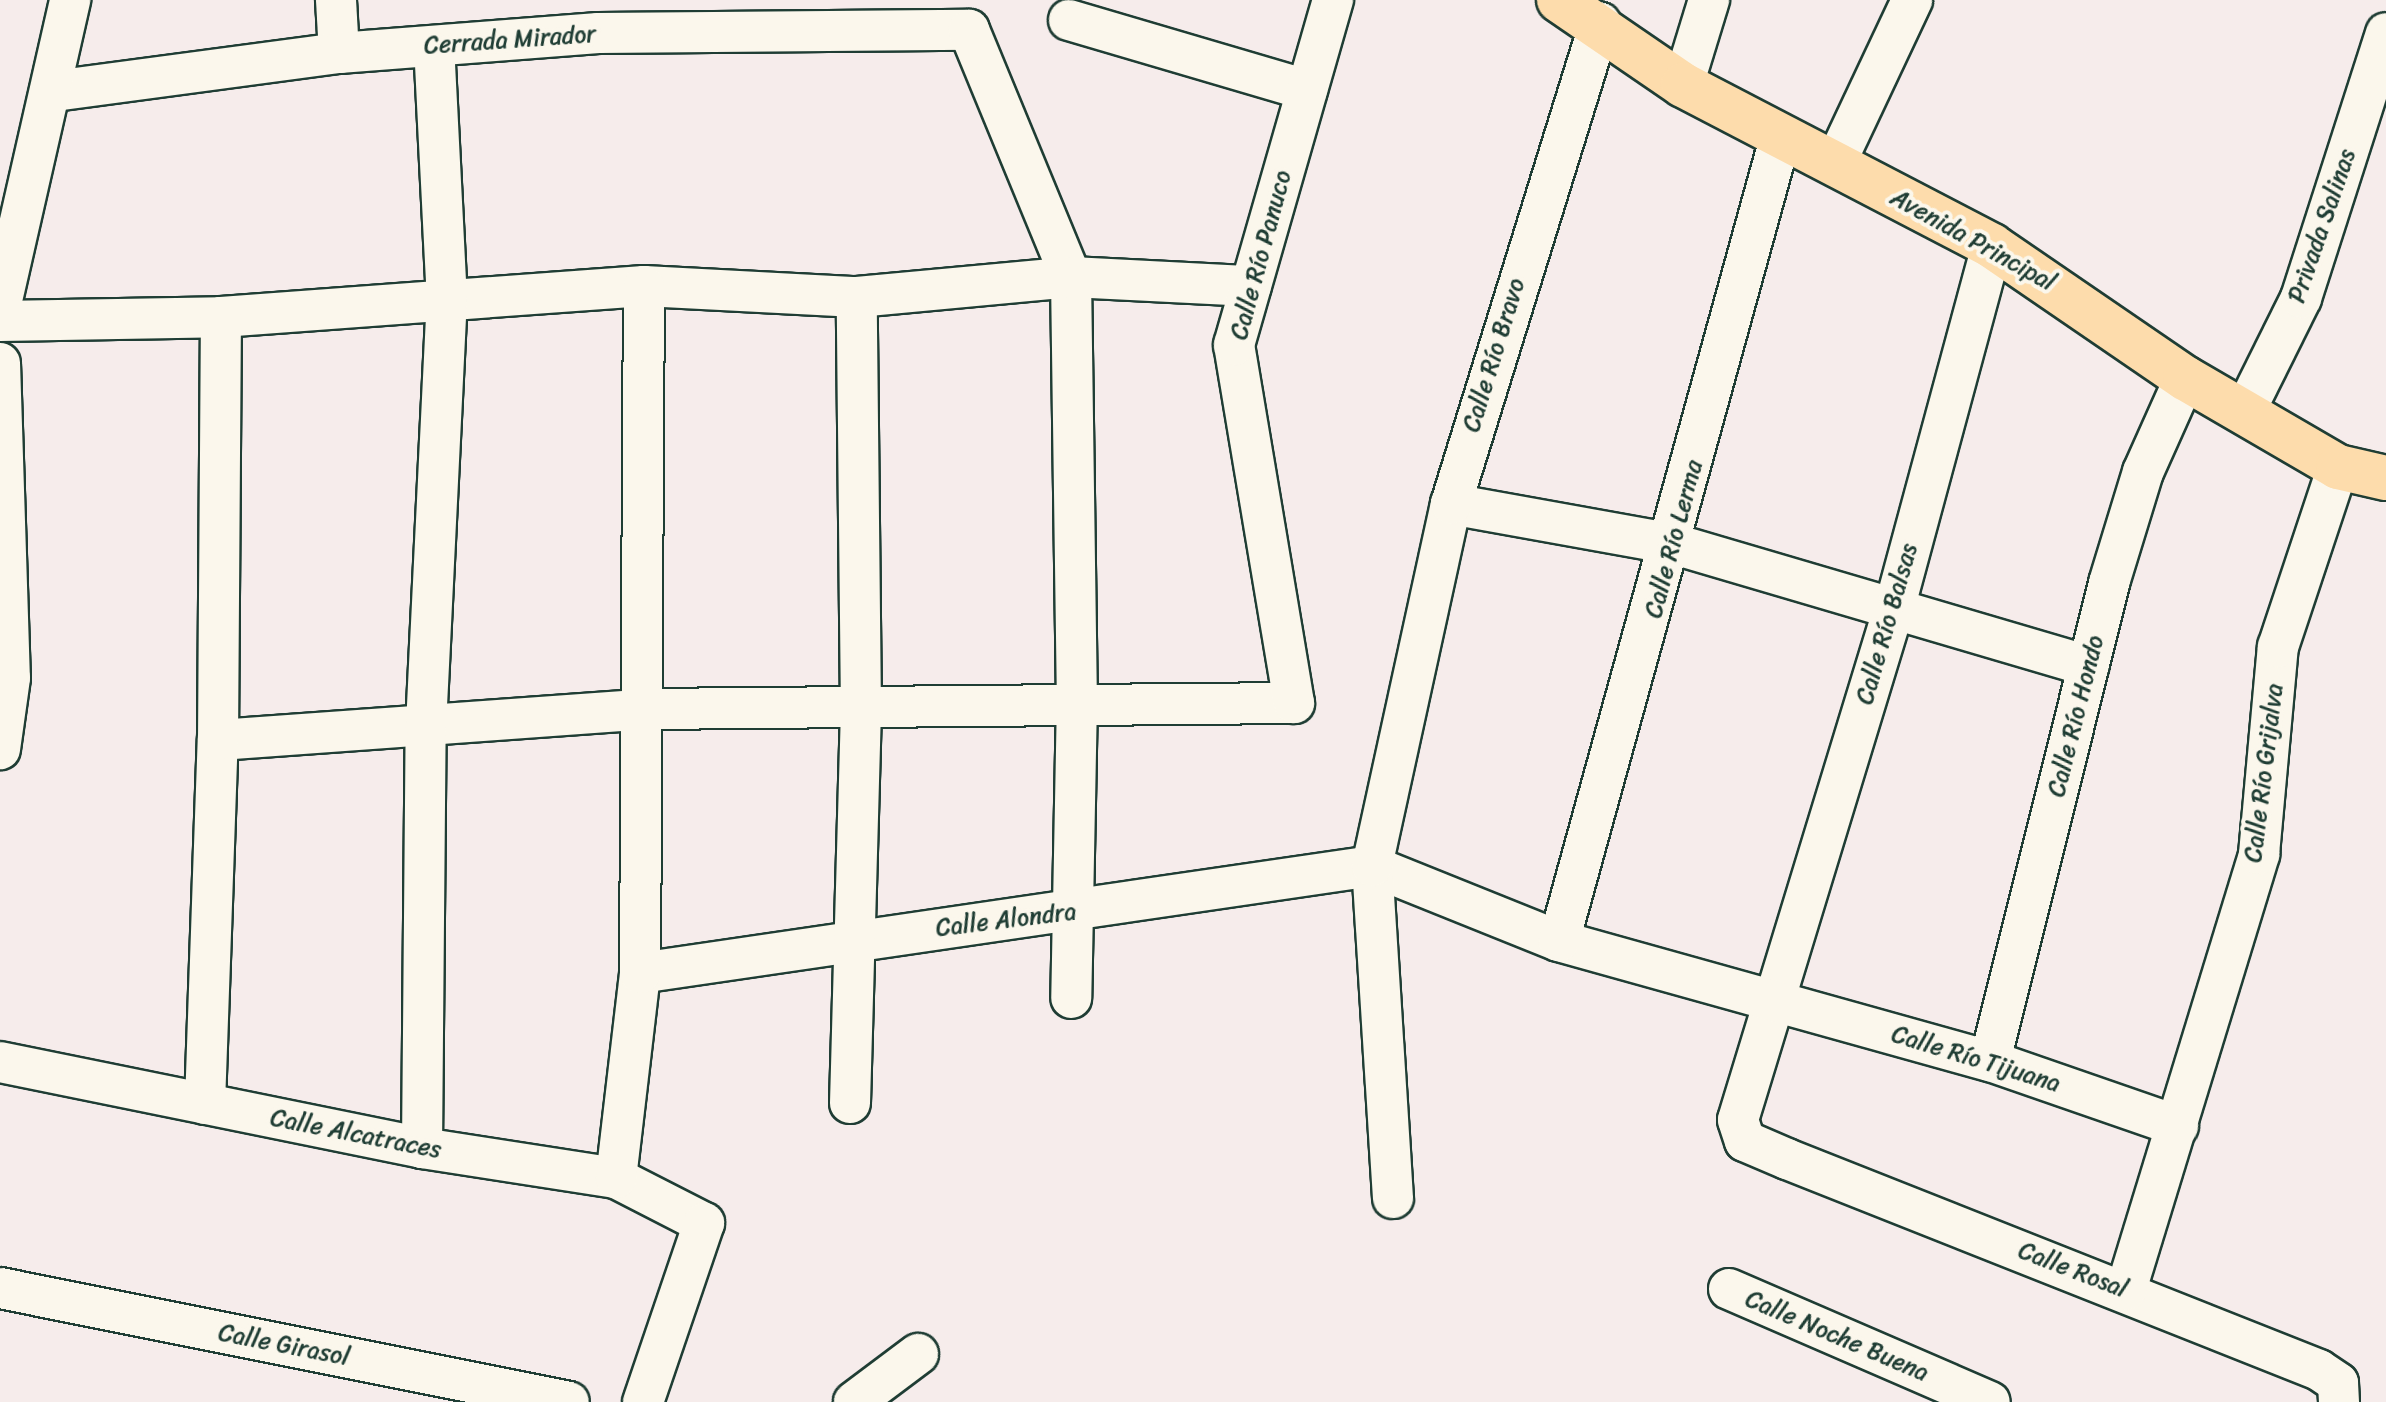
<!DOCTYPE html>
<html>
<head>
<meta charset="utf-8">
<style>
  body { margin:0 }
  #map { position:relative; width:2386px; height:1402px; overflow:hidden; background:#f6eceb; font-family:Sriracha,sans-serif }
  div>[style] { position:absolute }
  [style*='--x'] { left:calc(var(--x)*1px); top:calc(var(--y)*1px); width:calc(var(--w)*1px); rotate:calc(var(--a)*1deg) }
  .roads { filter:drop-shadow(2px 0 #1f3d34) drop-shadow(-2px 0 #1f3d34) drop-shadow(0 2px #1f3d34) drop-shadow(0 -2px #1f3d34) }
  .minor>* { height:40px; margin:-20px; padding:0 20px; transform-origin:20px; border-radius:20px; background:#fbf7ec }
  .major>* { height:44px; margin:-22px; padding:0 22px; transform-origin:22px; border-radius:22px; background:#fddcac }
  span { translate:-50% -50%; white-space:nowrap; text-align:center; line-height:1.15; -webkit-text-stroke:8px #fbf7ec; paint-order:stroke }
  .street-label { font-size:24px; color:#1f3d34 }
</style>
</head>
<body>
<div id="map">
  <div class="roads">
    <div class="minor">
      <i style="--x:336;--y:0;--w:53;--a:86.8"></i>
      <i style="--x:1069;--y:20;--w:248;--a:16.4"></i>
      <i style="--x:1683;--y:85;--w:89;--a:-73"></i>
      <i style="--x:54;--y:91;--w:288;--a:-7.6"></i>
      <i style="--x:339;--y:53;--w:260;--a:-4.4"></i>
      <i style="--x:598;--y:33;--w:371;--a:-0.5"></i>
      <i style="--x:969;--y:30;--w:267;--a:67.6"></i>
      <i style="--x:1071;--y:277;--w:422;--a:89.2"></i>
      <i style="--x:1077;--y:699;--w:299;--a:91.1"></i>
      <i style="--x:1835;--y:164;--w:181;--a:-64.8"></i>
      <i style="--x:1992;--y:246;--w:375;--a:105.1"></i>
      <i style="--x:1894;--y:608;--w:535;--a:106.95"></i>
      <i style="--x:1738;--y:1120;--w:22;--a:72"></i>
      <i style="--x:1745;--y:1141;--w:46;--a:23.2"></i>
      <i style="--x:1787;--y:1159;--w:572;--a:21.63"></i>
      <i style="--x:2319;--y:1370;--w:23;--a:34"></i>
      <i style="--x:2338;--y:1383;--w:19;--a:87"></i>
      <i style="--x:0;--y:309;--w:317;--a:-77.2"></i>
      <i style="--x:0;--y:321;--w:221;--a:-1"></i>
      <i style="--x:221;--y:317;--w:424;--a:-4.2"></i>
      <i style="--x:644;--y:286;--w:213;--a:3"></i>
      <i style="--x:857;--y:297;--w:215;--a:-5.3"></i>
      <i style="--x:1071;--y:277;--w:180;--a:2.9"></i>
      <i style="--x:0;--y:363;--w:315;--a:88.2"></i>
      <i style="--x:10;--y:678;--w:72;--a:98"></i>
      <i style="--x:2244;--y:413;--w:128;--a:-63.6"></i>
      <i style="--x:2301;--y:298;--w:278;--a:-72.2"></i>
      <i style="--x:1451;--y:504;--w:227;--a:10.2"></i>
      <i style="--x:1674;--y:544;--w:432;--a:16.4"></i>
      <i style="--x:218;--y:740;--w:429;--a:-4.1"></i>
      <i style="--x:646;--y:709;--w:648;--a:-0.53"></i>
      <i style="--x:1294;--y:703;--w:363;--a:-99.5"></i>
      <i style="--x:1234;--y:345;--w:359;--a:-74"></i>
      <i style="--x:1372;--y:866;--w:201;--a:21.9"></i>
      <i style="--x:1559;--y:941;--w:447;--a:15.6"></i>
      <i style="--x:1990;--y:1061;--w:199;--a:19.1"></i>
      <i style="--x:1559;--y:941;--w:836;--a:-74.6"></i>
      <i style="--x:640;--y:973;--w:740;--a:-8.32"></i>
      <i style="--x:1990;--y:1061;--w:493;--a:-76"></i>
      <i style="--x:2109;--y:583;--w:116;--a:-73"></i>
      <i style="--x:2143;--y:472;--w:103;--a:-65.9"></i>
      <i style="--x:0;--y:1062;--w:431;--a:11.5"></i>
      <i style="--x:422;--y:1148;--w:196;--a:8.8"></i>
      <i style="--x:616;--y:1178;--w:99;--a:27.1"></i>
      <i style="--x:704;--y:1223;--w:189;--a:108.8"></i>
      <i style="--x:850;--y:1103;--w:391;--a:-88.4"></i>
      <i style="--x:861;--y:712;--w:415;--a:-90.6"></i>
      <i style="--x:205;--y:1104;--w:364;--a:-88"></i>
      <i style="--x:218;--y:740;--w:423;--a:-89.6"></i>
      <i style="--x:422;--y:1148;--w:422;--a:-89.5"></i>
      <i style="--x:426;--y:726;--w:426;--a:-87.2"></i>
      <i style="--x:447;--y:301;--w:255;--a:-92.9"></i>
      <i style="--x:616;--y:1178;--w:206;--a:-83.3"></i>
      <i style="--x:640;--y:973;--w:687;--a:-89.67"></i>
      <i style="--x:1393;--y:1198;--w:333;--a:-93.6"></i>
      <i style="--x:1372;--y:866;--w:371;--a:-77.7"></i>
      <i style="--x:1451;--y:504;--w:504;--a:-72.79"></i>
      <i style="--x:0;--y:1288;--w:580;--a:11.33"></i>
      <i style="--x:1729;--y:1289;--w:284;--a:23.4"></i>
      <i style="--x:2126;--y:1290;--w:456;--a:-73"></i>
      <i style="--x:2259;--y:854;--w:208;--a:-84.8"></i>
      <i style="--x:2278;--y:647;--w:190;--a:-71.6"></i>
      <i style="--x:854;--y:1402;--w:80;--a:-36.9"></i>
    </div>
    <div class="major">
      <i style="--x:1559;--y:0;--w:150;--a:34.4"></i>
      <i style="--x:1683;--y:85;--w:348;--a:27.5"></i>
      <i style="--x:1992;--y:246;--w:234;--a:34.4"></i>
      <i style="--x:2185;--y:378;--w:177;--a:30.2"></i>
      <i style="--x:2338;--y:467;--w:49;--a:12.9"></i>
    </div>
  </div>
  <div class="street-label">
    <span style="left:510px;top:40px;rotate:-4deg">Cerrada Mirador</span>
    <span style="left:2322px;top:226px;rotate:-71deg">Privada Salinas</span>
    <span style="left:1973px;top:240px;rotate:29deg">Avenida Principal</span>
    <span style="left:1261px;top:255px;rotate:-75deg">Calle Río Panuco</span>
    <span style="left:1494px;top:355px;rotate:-73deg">Calle Río Bravo</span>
    <span style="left:1674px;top:539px;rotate:-75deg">Calle Río Lerma</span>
    <span style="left:1887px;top:624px;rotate:-74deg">Calle Río Balsas</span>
    <span style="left:2076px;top:716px;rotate:-76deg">Calle Río Hondo</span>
    <span style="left:2264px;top:773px;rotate:-83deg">Calle Río Grijalva</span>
    <span style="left:1006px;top:920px;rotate:-7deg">Calle Alondra</span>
    <span style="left:1976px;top:1059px;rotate:17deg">Calle Río Tijuana</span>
    <span style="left:356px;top:1134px;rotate:11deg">Calle Alcatraces</span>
    <span style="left:2073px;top:1270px;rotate:21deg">Calle Rosal</span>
    <span style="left:1837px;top:1336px;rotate:23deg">Calle Noche Buena</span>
    <span style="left:284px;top:1345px;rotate:11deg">Calle Girasol</span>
  </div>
</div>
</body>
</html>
